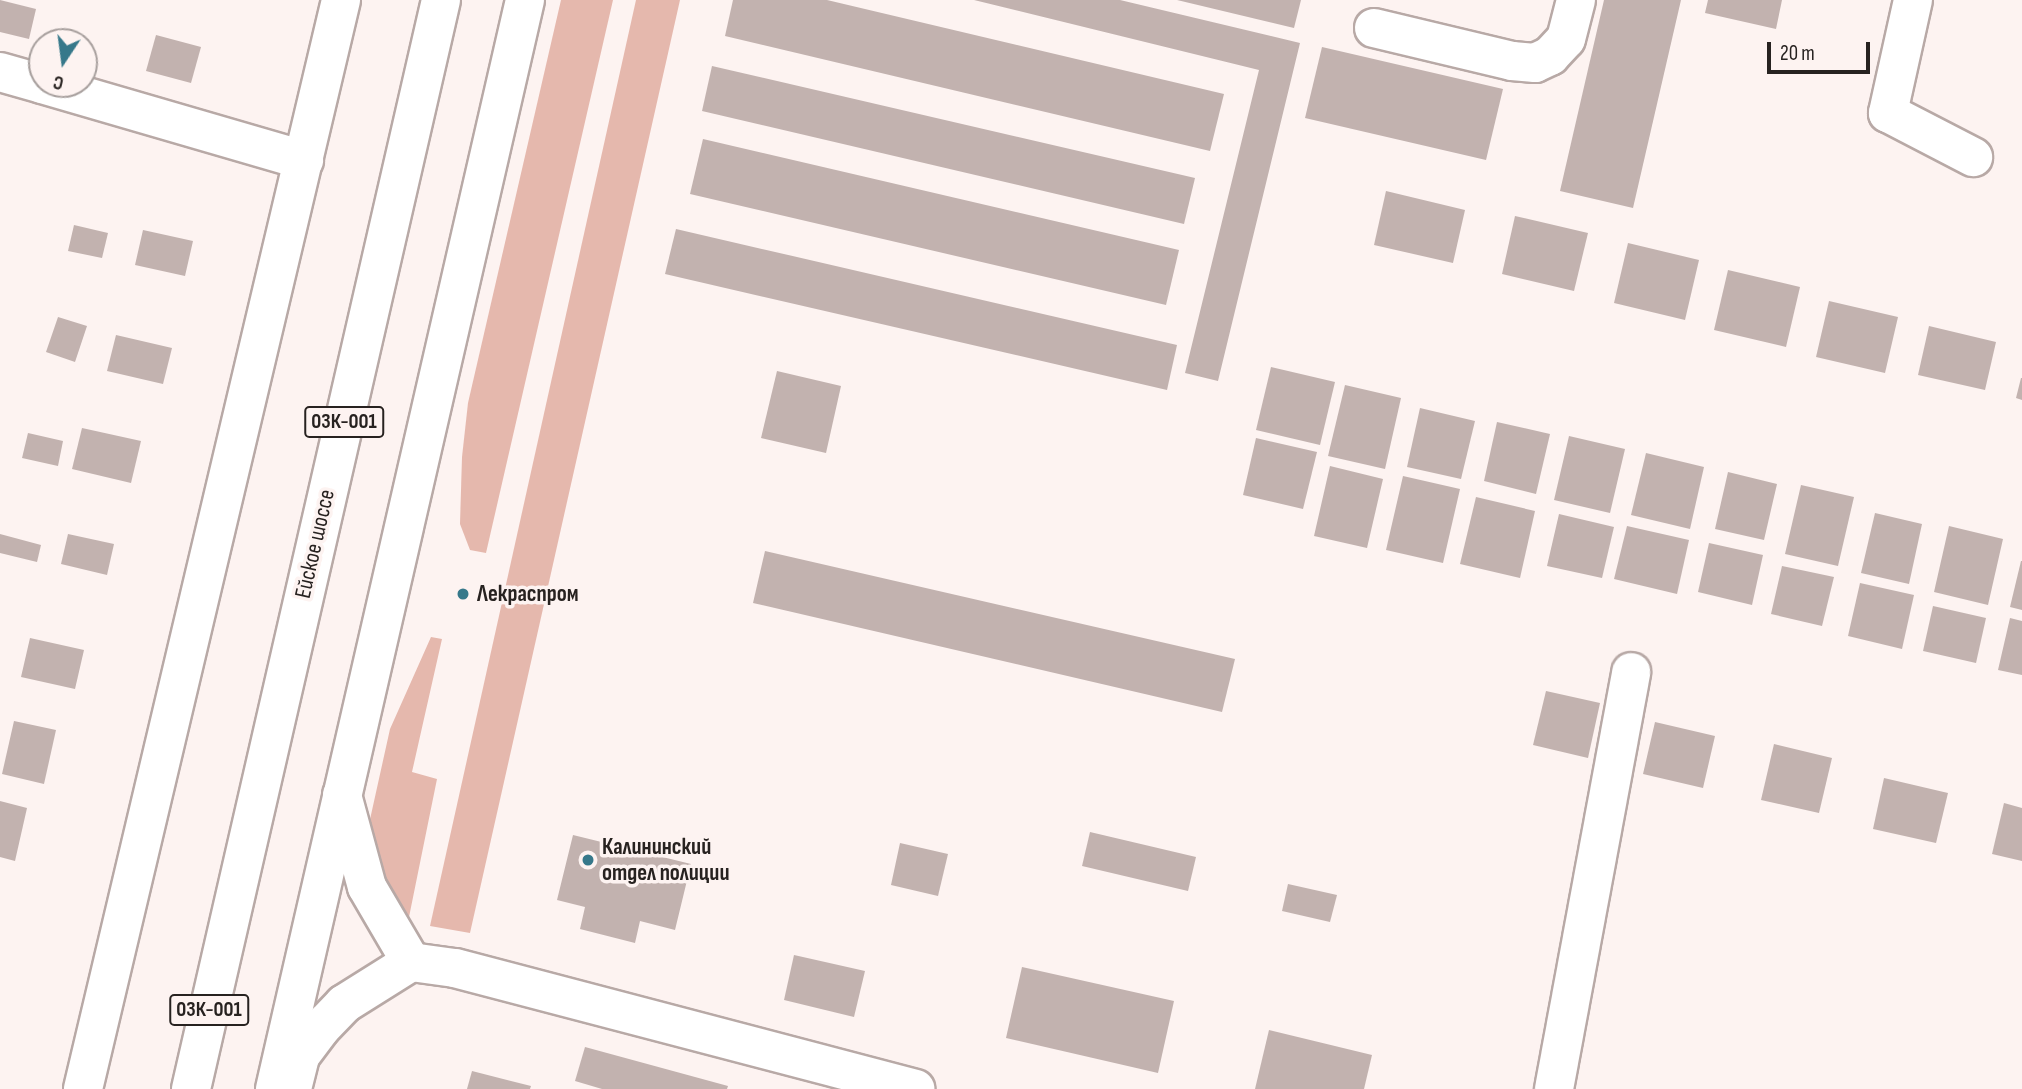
<!DOCTYPE html>
<html>
<head>
<meta charset="utf-8">
<style>
  body { margin:0 }
  #map { position:relative; width:2022px; height:1089px; overflow:hidden; background:#fdf3f1; font-family:"Sofia Sans Condensed",sans-serif }
  div>[style] { position:absolute }
  [style*='--x'] { left:calc(var(--x)*1px); top:calc(var(--y)*1px); width:calc(var(--w)*1px); rotate:calc(var(--a)*1deg) }
  .green>* { inset:0; background:#e5b8ad }
  .building>* { inset:0; background:#c2b2af }
  .roads { filter:drop-shadow(2px 0 #b8a9a6) drop-shadow(-2px 0 #b8a9a6) drop-shadow(0 2px #b8a9a6) drop-shadow(0 -2px #b8a9a6) }
  .minor>* { height:38px; margin:-19px; padding:0 19px; transform-origin:19px; border-radius:19px; background:#fff }
  .major>* { height:38px; margin:-19px; padding:0 19px; transform-origin:19px; border-radius:19px; background:#fff }
  .dots>* { width:19px; height:19px; translate:-50% -50%; box-sizing:border-box; border:4px solid #fdf3f1; border-radius:50% }
  span { translate:-50% -50%; white-space:nowrap; text-align:center; line-height:1.15; -webkit-text-stroke:7px #fdf3f1; paint-order:stroke }
  .shield-label span { padding:2px 5px; background:#fdf3f1; border:2px solid; border-radius:5px; -webkit-text-stroke-width:0 }
  .shield-label { font-size:21px; color:#272220; font-weight:700 }
  .street-label { font-size:23px; color:#272220 }
  .poi-label { font-size:23px; color:#272220; font-weight:700 }
  .left { translate:0 -50%; text-align:left }
  .north { position:absolute; left:28px; top:28px; width:70px; height:70px; box-sizing:border-box; background:#fdf3f1; border:2px solid #a79f9d; border-radius:50%; rotate:193deg; font-size:19px; font-weight:700; line-height:28px; text-align:center; color:#272220 }
  .north::after { content:''; display:block; margin:auto; width:24px; height:32px; background:#36788a; clip-path:polygon(50% 0,100% 100%,50% 72%,0 100%) }
  .scale { position:absolute; left:1767px; top:42px; width:103px; height:32px; box-sizing:border-box; border:4px solid #272220; border-top:0; padding-left:9px; font-size:21px; line-height:24px; white-space:nowrap; color:#272220; -webkit-text-stroke:5px #fdf3f1; paint-order:stroke }
</style>
</head>
<body>
<div id="map">
  <div class="green">
    <i style="clip-path:polygon(561px 0,613px 0,486px 553px,470px 550px,460px 524px,462px 457px,468px 403px)"></i>
    <i style="clip-path:polygon(636px 0,680px 0,470px 933px,430px 926px)"></i>
    <i style="clip-path:polygon(431px 637px,442px 639px,412px 772px,437px 779px,408px 922px,393px 910px,367px 833px,390px 729px)"></i>
  </div>
  <div class="building">
    <i style="clip-path:polygon(0 0,36px 9px,29px 39px,0 32px)"></i>
    <i style="clip-path:polygon(733px 0,827px 0,1224px 94px,1210px 151px,725px 36px)"></i>
    <i style="clip-path:polygon(974px 0,1120px 0,1300px 43px,1218px 381px,1185px 373px,1259px 70px)"></i>
    <i style="clip-path:polygon(1177px 0,1301px 0,1294px 28px)"></i>
    <i style="clip-path:polygon(1604px 0,1681px 0,1633px 208px,1560px 191px)"></i>
    <i style="clip-path:polygon(1708px 0,1782px 0,1776px 29px,1705px 13px)"></i>
    <i style="clip-path:polygon(156px 35px,201px 47px,191px 83px,146px 71px)"></i>
    <i style="clip-path:polygon(1322px 47px,1503px 89px,1486px 160px,1305px 118px)"></i>
    <i style="clip-path:polygon(712px 66px,1195px 178px,1184px 224px,702px 111px)"></i>
    <i style="clip-path:polygon(703px 139px,1179px 250px,1166px 305px,690px 194px)"></i>
    <i style="clip-path:polygon(1386px 191px,1465px 210px,1453px 263px,1374px 245px)"></i>
    <i style="clip-path:polygon(1515px 216px,1588px 233px,1574px 291px,1502px 274px)"></i>
    <i style="clip-path:polygon(74px 225px,108px 233px,102px 258px,68px 251px)"></i>
    <i style="clip-path:polygon(676px 229px,1177px 345px,1167px 390px,665px 274px)"></i>
    <i style="clip-path:polygon(143px 230px,193px 241px,185px 276px,135px 265px)"></i>
    <i style="clip-path:polygon(1628px 243px,1699px 260px,1685px 320px,1614px 303px)"></i>
    <i style="clip-path:polygon(1728px 270px,1800px 287px,1786px 347px,1714px 330px)"></i>
    <i style="clip-path:polygon(1829px 301px,1898px 317px,1885px 373px,1816px 357px)"></i>
    <i style="clip-path:polygon(58px 317px,87px 326px,75px 362px,46px 352px)"></i>
    <i style="clip-path:polygon(1929px 326px,1996px 342px,1985px 390px,1918px 375px)"></i>
    <i style="clip-path:polygon(116px 335px,172px 348px,163px 384px,107px 371px)"></i>
    <i style="clip-path:polygon(1271px 367px,1335px 382px,1320px 445px,1256px 430px)"></i>
    <i style="clip-path:polygon(777px 371px,841px 386px,826px 453px,761px 438px)"></i>
    <i style="clip-path:polygon(2021px 378px,2022px 378px,2022px 400px,2016px 398px)"></i>
    <i style="clip-path:polygon(1345px 385px,1401px 398px,1385px 469px,1328px 456px)"></i>
    <i style="clip-path:polygon(1420px 408px,1475px 421px,1461px 479px,1407px 467px)"></i>
    <i style="clip-path:polygon(1497px 422px,1550px 434px,1536px 494px,1484px 481px)"></i>
    <i style="clip-path:polygon(82px 428px,141px 441px,131px 483px,72px 469px)"></i>
    <i style="clip-path:polygon(28px 433px,63px 441px,58px 466px,22px 458px)"></i>
    <i style="clip-path:polygon(1569px 436px,1625px 449px,1610px 513px,1554px 500px)"></i>
    <i style="clip-path:polygon(1256px 438px,1317px 452px,1303px 509px,1243px 495px)"></i>
    <i style="clip-path:polygon(1646px 453px,1704px 467px,1690px 529px,1631px 515px)"></i>
    <i style="clip-path:polygon(1330px 466px,1383px 479px,1367px 548px,1314px 536px)"></i>
    <i style="clip-path:polygon(1728px 472px,1777px 484px,1764px 540px,1715px 529px)"></i>
    <i style="clip-path:polygon(1403px 476px,1460px 489px,1443px 563px,1386px 550px)"></i>
    <i style="clip-path:polygon(1801px 485px,1854px 497px,1838px 566px,1785px 554px)"></i>
    <i style="clip-path:polygon(1476px 497px,1535px 511px,1520px 578px,1460px 564px)"></i>
    <i style="clip-path:polygon(1875px 513px,1922px 524px,1909px 584px,1861px 573px)"></i>
    <i style="clip-path:polygon(1559px 514px,1614px 527px,1602px 578px,1547px 566px)"></i>
    <i style="clip-path:polygon(1627px 526px,1689px 540px,1677px 594px,1614px 579px)"></i>
    <i style="clip-path:polygon(1949px 526px,2003px 539px,1988px 605px,1934px 592px)"></i>
    <i style="clip-path:polygon(0 534px,41px 545px,37px 562px,0 553px)"></i>
    <i style="clip-path:polygon(68px 534px,114px 544px,107px 575px,61px 564px)"></i>
    <i style="clip-path:polygon(1709px 543px,1763px 555px,1752px 605px,1698px 592px)"></i>
    <i style="clip-path:polygon(765px 551px,1235px 659px,1222px 712px,753px 603px)"></i>
    <i style="clip-path:polygon(2021px 561px,2022px 561px,2022px 610px,2010px 607px)"></i>
    <i style="clip-path:polygon(1782px 566px,1834px 577px,1822px 626px,1771px 614px)"></i>
    <i style="clip-path:polygon(1860px 583px,1914px 595px,1902px 649px,1848px 636px)"></i>
    <i style="clip-path:polygon(1933px 606px,1986px 618px,1976px 663px,1923px 651px)"></i>
    <i style="clip-path:polygon(2010px 618px,2022px 621px,2022px 675px,1998px 670px)"></i>
    <i style="clip-path:polygon(30px 638px,84px 650px,75px 689px,21px 677px)"></i>
    <i style="clip-path:polygon(1546px 691px,1600px 703px,1588px 758px,1533px 745px)"></i>
    <i style="clip-path:polygon(14px 721px,56px 730px,44px 784px,2px 774px)"></i>
    <i style="clip-path:polygon(1655px 722px,1715px 736px,1703px 788px,1643px 774px)"></i>
    <i style="clip-path:polygon(1774px 744px,1832px 758px,1819px 813px,1761px 800px)"></i>
    <i style="clip-path:polygon(1884px 778px,1948px 793px,1936px 843px,1873px 829px)"></i>
    <i style="clip-path:polygon(0 801px,27px 808px,15px 861px,0 857px)"></i>
    <i style="clip-path:polygon(2004px 803px,2022px 808px,2022px 861px,1992px 854px)"></i>
    <i style="clip-path:polygon(1090px 832px,1196px 857px,1188px 891px,1082px 866px)"></i>
    <i style="clip-path:polygon(573px 835px,691px 864px,675px 930px,640px 921px,635px 943px,580px 929px,585px 907px,557px 900px)"></i>
    <i style="clip-path:polygon(900px 843px,948px 854px,938px 896px,891px 885px)"></i>
    <i style="clip-path:polygon(1288px 884px,1337px 895px,1330px 922px,1282px 911px)"></i>
    <i style="clip-path:polygon(794px 955px,865px 971px,854px 1017px,784px 1000px)"></i>
    <i style="clip-path:polygon(1022px 967px,1174px 1001px,1158px 1073px,1006px 1038px)"></i>
    <i style="clip-path:polygon(1269px 1030px,1372px 1055px,1364px 1089px,1255px 1089px)"></i>
    <i style="clip-path:polygon(585px 1047px,728px 1086px,727px 1089px,602px 1089px,575px 1081px)"></i>
    <i style="clip-path:polygon(472px 1071px,531px 1086px,530px 1089px,467px 1089px)"></i>
  </div>
  <div class="roads">
    <div class="minor">
      <i style="--x:1913;--y:0;--w:116;--a:102.5"></i>
      <i style="--x:1888;--y:113;--w:96;--a:27.4"></i>
      <i style="--x:1374;--y:28;--w:142;--a:13.4"></i>
      <i style="--x:1512;--y:61;--w:23;--a:5"></i>
      <i style="--x:1535;--y:63;--w:17;--a:-25"></i>
      <i style="--x:1550;--y:56;--w:23;--a:-47"></i>
      <i style="--x:1566;--y:39;--w:40;--a:-75.6"></i>
      <i style="--x:0;--y:72;--w:44;--a:15.9"></i>
      <i style="--x:42;--y:84;--w:273;--a:16.2"></i>
      <i style="--x:342;--y:795;--w:95;--a:74.8"></i>
      <i style="--x:367;--y:887;--w:87;--a:59.6"></i>
      <i style="--x:83;--y:1089;--w:1119;--a:-76.67"></i>
      <i style="--x:292;--y:1089;--w:34;--a:-76"></i>
      <i style="--x:300;--y:1056;--w:35;--a:-53"></i>
      <i style="--x:321;--y:1028;--w:33;--a:-46"></i>
      <i style="--x:344;--y:1004;--w:79;--a:-32.1"></i>
      <i style="--x:411;--y:962;--w:44;--a:7.8"></i>
      <i style="--x:455;--y:968;--w:476;--a:14.7"></i>
      <i style="--x:1554;--y:1089;--w:424;--a:-79.5"></i>
    </div>
    <div class="major">
      <i style="--x:191;--y:1089;--w:1117;--a:-77.07"></i>
      <i style="--x:275;--y:1089;--w:1117;--a:-77.07"></i>
    </div>
  </div>
  <div class="dots">
    <i style="left:463px;top:594px;background:#36788a"></i>
    <i style="left:588px;top:860px;background:#36788a"></i>
  </div>
  <div class="shield-label">
    <span style="left:344px;top:422px">03К-001</span>
    <span style="left:209px;top:1010px">03К-001</span>
  </div>
  <div class="street-label">
    <span style="left:315px;top:544px;rotate:-77deg">Ейское шоссе</span>
  </div>
  <div class="poi-label">
    <span class="left" style="left:477px;top:594px">Лекраспром</span>
    <span class="left" style="left:602px;top:860px">Калининский<br>отдел полиции</span>
  </div>
  <div class="north">С</div>
  <div class="scale">20 m</div>
</div>
</body>
</html>
